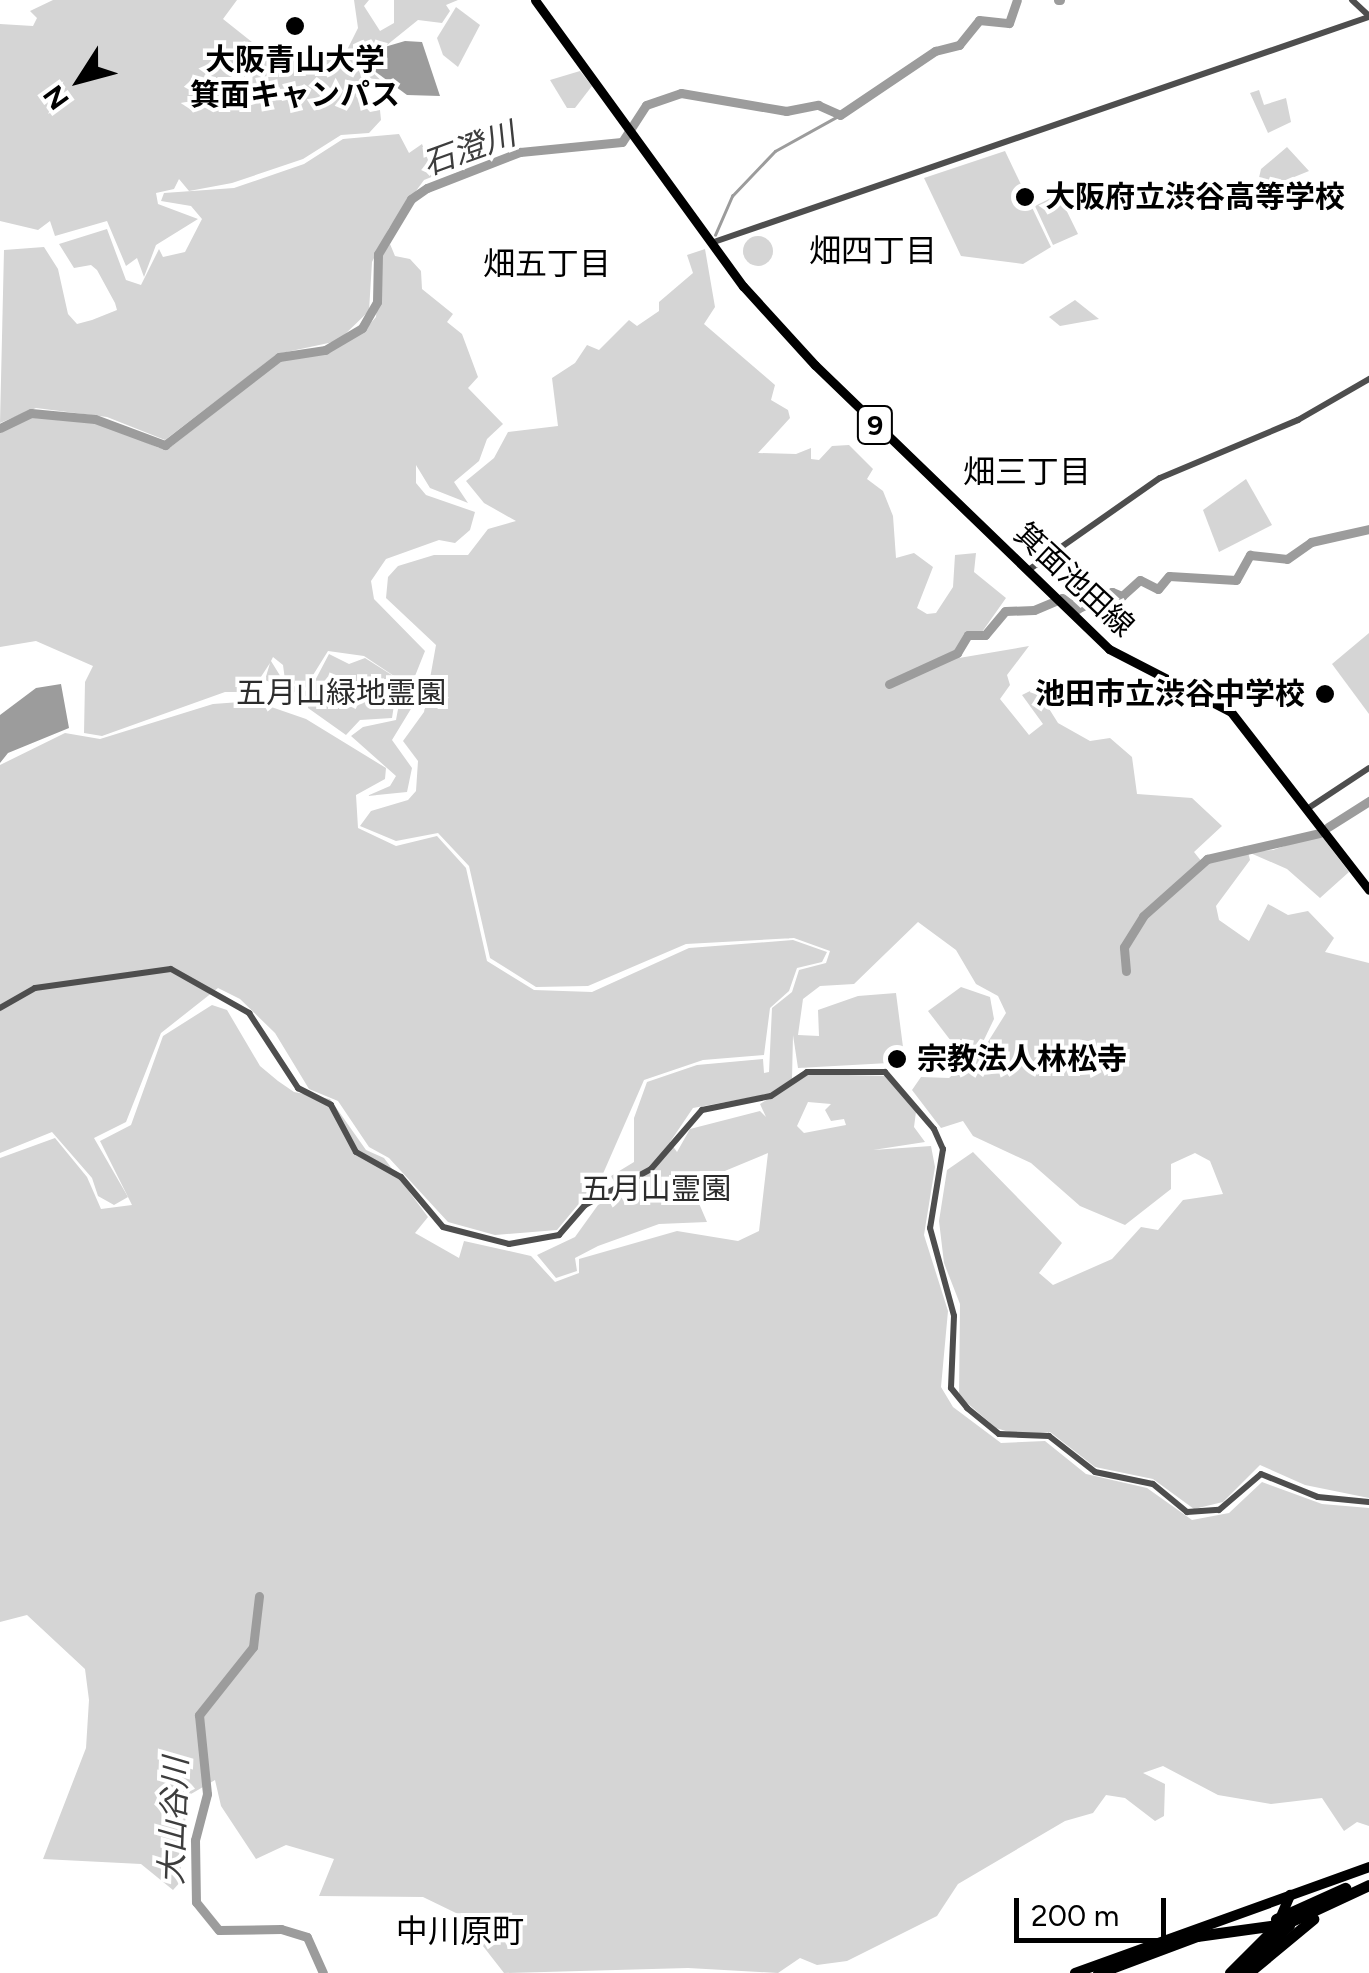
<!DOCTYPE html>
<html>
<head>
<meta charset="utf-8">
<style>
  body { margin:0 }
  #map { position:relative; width:1369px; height:1973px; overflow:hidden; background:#fff; font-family:Figtree,"Noto Sans JP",sans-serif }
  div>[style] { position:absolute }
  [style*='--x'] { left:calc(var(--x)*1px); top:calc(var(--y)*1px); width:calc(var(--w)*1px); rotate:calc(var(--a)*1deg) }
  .green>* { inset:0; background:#d5d5d5 }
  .round { border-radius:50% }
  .water>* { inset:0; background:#9c9c9c }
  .stream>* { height:2.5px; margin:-1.25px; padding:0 1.25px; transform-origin:1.25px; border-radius:1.25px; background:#9c9c9c }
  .river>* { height:9px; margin:-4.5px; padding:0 4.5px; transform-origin:4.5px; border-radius:4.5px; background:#9c9c9c }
  .tertiary>* { height:6px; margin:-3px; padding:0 3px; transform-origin:3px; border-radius:3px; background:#4e4e4e }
  .primary>* { height:9px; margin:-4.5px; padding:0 4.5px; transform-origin:4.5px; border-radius:4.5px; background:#000 }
  .trunk>* { height:10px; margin:-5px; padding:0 5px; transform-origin:5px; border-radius:5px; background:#000 }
  .motorway>* { height:11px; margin:-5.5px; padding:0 5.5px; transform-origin:5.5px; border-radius:5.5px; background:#000 }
  .dots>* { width:28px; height:28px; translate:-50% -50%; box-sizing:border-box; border:5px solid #fff; border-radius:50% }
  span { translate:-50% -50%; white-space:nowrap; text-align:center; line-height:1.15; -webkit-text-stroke:8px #fff; paint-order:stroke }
  .shield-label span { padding:2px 8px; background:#fff; border:2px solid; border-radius:8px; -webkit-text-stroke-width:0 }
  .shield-label { font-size:28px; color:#000; font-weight:700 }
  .poi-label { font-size:30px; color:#000; font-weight:700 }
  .left { translate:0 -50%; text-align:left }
  .right { translate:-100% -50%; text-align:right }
  .street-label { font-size:30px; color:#000 }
  .park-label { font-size:30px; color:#2c2c2c }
  .water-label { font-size:32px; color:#3d3d3d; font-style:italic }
  .neighbourhood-label { font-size:32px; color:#000 }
  .north { position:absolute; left:30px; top:30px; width:100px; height:100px; -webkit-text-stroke:8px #fff; paint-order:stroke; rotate:234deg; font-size:28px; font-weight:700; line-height:40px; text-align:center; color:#000 }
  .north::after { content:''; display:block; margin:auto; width:35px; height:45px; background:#000; clip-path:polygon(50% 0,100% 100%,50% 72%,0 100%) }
  .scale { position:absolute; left:1014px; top:1898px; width:152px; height:45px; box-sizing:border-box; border:5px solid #000; border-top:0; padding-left:12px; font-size:30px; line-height:35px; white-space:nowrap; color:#000; -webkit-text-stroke:8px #fff; paint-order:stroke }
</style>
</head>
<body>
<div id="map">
  <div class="green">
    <i style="clip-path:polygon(53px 0,237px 0,223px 19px,271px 57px,327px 49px,344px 56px,358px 28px,354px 0,369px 0,364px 6px,380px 31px,394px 23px,394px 0,458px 0,446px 5px,450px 11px,442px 23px,418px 20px,382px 49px,371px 49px,371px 71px,387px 86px,372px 84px,356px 96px,370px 112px,380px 110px,381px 120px,369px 133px,341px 135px,303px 159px,232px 183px,189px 191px,179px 179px,174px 189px,156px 193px,158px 204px,198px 219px,156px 245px,144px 277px,137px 258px,126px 266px,107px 221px,55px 236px,50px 221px,38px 230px,0 221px,0 24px,33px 26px,37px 18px,30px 11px)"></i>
    <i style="clip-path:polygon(456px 7px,480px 25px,458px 67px,443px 55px,437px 38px)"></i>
    <i style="clip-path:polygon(580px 71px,592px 86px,575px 108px,567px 108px,550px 80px)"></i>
    <i style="clip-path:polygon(1259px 90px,1264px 105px,1286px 98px,1291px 122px,1268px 133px,1250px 93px)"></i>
    <i style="clip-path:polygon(399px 134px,409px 153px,422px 144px,434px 176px,424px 180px,389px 228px,372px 262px,369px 311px,338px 341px,277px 354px,165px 440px,107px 417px,36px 408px,0 423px,4px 250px,44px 247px,58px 269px,68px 314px,77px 324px,92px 320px,117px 310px,115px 303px,97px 270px,91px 265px,74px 268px,59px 244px,107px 229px,126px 280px,141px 285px,159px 249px,163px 257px,185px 252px,202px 219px,191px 206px,161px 201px,164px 193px,234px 188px,304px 164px,343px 139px)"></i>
    <i style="clip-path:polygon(1287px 147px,1309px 171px,1272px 186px,1267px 179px,1258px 182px,1261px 169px)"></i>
    <i style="clip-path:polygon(1005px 151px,1051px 247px,1023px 264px,961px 256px,924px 178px)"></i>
    <i style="clip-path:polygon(1055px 187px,1078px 234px,1053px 245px,1035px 206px,1053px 197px)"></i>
    <i class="round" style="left:743px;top:236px;width:30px;height:30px"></i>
    <i style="clip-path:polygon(390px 244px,395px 256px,410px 259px,421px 271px,422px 289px,453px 314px,447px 322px,462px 334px,478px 377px,468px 388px,503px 424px,487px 439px,479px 461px,454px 482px,468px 503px,430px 488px,416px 465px,416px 483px,426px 495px,475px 512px,470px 530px,455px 543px,439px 540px,386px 559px,371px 581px,374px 599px,425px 651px,415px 676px,420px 694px,392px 740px,412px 768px,407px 792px,367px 796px,390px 786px,396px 776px,351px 736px,363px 727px,396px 720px,403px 682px,364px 656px,328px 651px,305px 688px,285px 680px,283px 665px,273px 657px,271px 661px,284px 682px,309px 692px,329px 654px,349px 664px,365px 658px,398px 679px,392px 718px,360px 720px,346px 735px,308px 708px,309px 698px,265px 680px,270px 663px,251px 692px,225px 692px,102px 736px,84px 733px,85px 682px,93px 666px,36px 641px,0 647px,0 433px,31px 416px,101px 423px,159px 448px,172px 446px,280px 361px,325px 354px,364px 331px,376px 317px,381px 257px)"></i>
    <i style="clip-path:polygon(evenodd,705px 249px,715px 307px,704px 324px,775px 385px,771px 400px,788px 410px,790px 418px,758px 453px,796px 454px,811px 448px,811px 459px,819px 460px,832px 446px,849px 445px,873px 469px,867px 479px,883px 491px,893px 516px,896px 558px,914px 553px,933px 567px,917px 608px,927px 614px,936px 613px,953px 587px,955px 555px,976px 553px,974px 572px,1006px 598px,982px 632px,964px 639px,959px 658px,1029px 646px,1007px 675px,1010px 685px,1000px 699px,1029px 735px,1043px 724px,1022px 695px,1036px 688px,1058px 723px,1090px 741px,1110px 738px,1132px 757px,1137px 794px,1192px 798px,1222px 826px,1194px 852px,1202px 862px,1245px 846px,1251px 852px,1273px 850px,1320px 834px,1349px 872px,1320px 898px,1287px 869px,1248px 852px,1250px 860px,1216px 906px,1219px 920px,1249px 941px,1268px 904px,1288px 915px,1308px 911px,1334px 938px,1325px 952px,1369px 963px,1369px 1498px,1305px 1485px,1260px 1465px,1223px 1502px,1194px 1509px,1153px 1479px,1095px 1467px,1050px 1432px,1019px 1435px,996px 1428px,959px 1396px,960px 1304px,944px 1263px,939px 1221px,947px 1170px,973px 1152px,1062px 1243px,1039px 1273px,1053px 1285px,1112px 1259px,1141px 1227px,1158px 1230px,1183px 1200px,1223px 1194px,1210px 1161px,1195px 1153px,1171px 1164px,1171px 1189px,1125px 1225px,1080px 1206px,1031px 1163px,973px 1136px,963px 1121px,941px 1128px,912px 1090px,921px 1077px,949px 1078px,986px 1045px,1006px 1013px,998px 996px,976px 984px,956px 950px,918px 922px,854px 984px,820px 986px,803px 999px,798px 1035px,819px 1036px,818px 1010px,858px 996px,896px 993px,903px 1047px,889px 1063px,798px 1068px,793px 1035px,792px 1079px,769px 1094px,693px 1108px,670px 1142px,677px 1152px,690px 1129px,760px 1111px,766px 1117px,760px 1104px,809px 1074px,886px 1076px,916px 1112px,914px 1127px,925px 1142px,873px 1150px,931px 1146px,935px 1167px,924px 1235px,948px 1311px,941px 1387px,953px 1407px,1001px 1443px,1045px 1441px,1086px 1474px,1147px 1488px,1192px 1520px,1229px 1513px,1262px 1482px,1322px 1504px,1369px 1508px,1369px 1826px,1357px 1822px,1344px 1831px,1322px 1798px,1271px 1804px,1218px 1795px,1163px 1766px,1143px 1773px,1165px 1784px,1164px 1816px,1155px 1821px,1125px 1798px,1106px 1795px,1093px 1813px,1065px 1821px,958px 1884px,937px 1916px,847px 1961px,817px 1965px,800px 1958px,778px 1973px,688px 1968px,504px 1973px,458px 1914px,423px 1897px,319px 1896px,334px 1859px,286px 1845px,256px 1859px,221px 1806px,215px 1780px,191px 1794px,179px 1849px,182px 1880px,173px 1890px,141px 1864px,43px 1859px,86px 1748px,89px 1700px,85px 1669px,27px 1615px,0 1622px,0 1158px,55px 1138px,87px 1177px,101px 1209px,132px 1205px,100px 1141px,131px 1125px,163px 1036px,212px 1005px,227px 1010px,260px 1066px,278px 1081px,294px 1092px,330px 1099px,366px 1150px,384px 1158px,428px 1217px,415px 1233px,459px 1258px,464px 1241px,531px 1256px,555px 1282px,579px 1273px,579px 1259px,677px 1231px,738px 1241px,759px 1231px,768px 1153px,691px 1185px,707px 1222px,659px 1224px,598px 1246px,575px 1258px,577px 1271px,556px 1278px,537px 1255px,575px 1237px,598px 1205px,621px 1194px,611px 1176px,634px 1162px,634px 1118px,647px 1082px,697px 1065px,763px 1059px,764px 1073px,769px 1072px,772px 1008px,792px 992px,799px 970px,826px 963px,830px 951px,794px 938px,686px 944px,588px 986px,536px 987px,490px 958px,469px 866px,438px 833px,396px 841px,360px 826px,371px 811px,408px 800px,416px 791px,418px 761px,403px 741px,424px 712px,436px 645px,386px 598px,388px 577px,398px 566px,434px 555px,468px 555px,488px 529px,516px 521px,484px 503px,466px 481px,494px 458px,508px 432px,558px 426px,552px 378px,575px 363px,587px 345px,599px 350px,629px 320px,637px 326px,659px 311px,659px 302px,693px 273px,687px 255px,705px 249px,808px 1102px,831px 1104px,825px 1110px,831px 1121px,844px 1119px,846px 1125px,804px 1133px,797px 1126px,808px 1102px)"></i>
    <i style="clip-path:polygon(1075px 300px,1099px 319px,1060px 326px,1049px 317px)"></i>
    <i style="clip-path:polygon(1246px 479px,1272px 525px,1219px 552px,1203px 510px)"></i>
    <i style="clip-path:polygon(1369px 633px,1369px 714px,1332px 664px)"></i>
    <i style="clip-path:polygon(254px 701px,306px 719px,386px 768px,385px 779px,356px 795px,358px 828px,396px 846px,437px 836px,466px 868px,487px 961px,534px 990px,592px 992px,689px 948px,793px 940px,827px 952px,822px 962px,797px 968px,789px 991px,770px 1008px,764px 1055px,703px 1060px,644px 1080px,602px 1176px,557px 1230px,495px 1235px,448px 1222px,389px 1158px,369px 1147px,338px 1101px,309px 1089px,275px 1033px,240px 999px,218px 988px,161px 1033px,126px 1122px,94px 1138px,128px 1197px,114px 1205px,98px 1196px,92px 1178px,52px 1132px,0 1153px,0 765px,65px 733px,100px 739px,213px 704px)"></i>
    <i style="clip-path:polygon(961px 987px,990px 997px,994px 1019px,982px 1044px,964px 1058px,928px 1011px)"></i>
  </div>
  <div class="water">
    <i style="clip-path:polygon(405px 41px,422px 42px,440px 96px,407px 95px,373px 70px,371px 51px)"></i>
    <i style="clip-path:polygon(61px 684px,69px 728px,8px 753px,0 763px,0 715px,36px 688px)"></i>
  </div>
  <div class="stream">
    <i style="--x:715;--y:235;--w:43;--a:-66.4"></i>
    <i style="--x:732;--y:196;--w:62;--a:-46.3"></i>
    <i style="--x:775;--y:151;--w:74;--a:-29"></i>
  </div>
  <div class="river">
    <i style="--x:1058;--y:0;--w:2;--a:0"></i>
    <i style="--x:0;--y:428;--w:34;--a:-26"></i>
    <i style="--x:31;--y:413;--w:64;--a:5.4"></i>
    <i style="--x:95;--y:419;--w:75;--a:20.4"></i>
    <i style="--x:165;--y:445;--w:144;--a:-37.7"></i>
    <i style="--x:279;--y:357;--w:47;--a:-8.7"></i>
    <i style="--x:325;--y:350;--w:43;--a:-30.7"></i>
    <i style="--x:362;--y:328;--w:30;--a:-60"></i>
    <i style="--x:377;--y:302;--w:48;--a:-88.8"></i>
    <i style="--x:378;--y:254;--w:64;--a:-59"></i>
    <i style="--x:411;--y:199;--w:19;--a:-35"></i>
    <i style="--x:427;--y:188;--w:100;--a:-21.2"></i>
    <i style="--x:520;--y:152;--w:102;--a:-5.6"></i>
    <i style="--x:622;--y:142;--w:44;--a:-57"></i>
    <i style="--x:646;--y:105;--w:37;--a:-19"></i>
    <i style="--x:681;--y:93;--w:107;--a:9.7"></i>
    <i style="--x:786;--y:111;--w:33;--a:-11"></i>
    <i style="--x:818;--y:105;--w:24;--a:24"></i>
    <i style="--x:840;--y:115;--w:115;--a:-34"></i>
    <i style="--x:935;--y:51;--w:25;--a:-14"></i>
    <i style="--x:959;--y:45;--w:32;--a:-51"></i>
    <i style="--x:979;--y:20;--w:30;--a:6"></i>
    <i style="--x:1009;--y:23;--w:24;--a:-71"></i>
    <i style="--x:889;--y:684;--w:75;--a:-24.5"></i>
    <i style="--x:957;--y:653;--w:21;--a:-59"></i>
    <i style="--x:968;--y:635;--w:17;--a:0"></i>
    <i style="--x:985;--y:635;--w:31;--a:-50"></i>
    <i style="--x:1005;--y:611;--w:29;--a:-2"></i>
    <i style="--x:1034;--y:610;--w:30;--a:-23"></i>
    <i style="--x:1062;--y:598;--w:19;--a:36"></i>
    <i style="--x:1077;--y:609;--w:39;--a:-26"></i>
    <i style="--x:1112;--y:592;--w:11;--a:22"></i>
    <i style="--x:1122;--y:596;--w:24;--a:-42"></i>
    <i style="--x:1140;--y:580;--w:20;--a:27"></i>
    <i style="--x:1158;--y:589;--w:17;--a:-50"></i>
    <i style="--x:1169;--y:576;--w:67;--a:3.4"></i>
    <i style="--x:1236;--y:580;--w:29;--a:-61"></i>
    <i style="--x:1250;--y:555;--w:37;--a:6"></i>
    <i style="--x:1287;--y:559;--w:29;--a:-35"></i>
    <i style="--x:1311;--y:542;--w:59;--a:-12.6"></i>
    <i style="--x:1328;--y:827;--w:49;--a:-32.4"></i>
    <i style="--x:1126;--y:971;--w:24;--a:-95"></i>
    <i style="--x:1124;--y:947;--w:36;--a:-58"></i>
    <i style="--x:1143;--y:916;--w:86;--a:-41.7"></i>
    <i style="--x:1207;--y:859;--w:116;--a:-13"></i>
    <i style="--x:259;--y:1596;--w:51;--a:96.7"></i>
    <i style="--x:253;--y:1647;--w:87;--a:128.5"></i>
    <i style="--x:199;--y:1715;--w:79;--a:84.2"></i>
    <i style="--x:207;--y:1794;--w:48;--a:104.6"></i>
    <i style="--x:195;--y:1840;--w:62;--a:89.1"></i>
    <i style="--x:196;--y:1902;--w:36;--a:51"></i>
    <i style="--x:219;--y:1930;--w:62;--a:-0.9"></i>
    <i style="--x:281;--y:1929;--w:27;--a:17"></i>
    <i style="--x:307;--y:1937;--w:39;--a:66"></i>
  </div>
  <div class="tertiary">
    <i style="--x:1352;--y:0;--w:23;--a:43"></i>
    <i style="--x:711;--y:243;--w:696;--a:-18.96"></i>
    <i style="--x:1027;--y:571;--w:162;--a:-35"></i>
    <i style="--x:1160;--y:478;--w:150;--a:-22.8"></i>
    <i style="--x:1298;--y:420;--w:82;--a:-30"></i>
    <i style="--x:1307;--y:809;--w:74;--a:-33.5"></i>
    <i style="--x:0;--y:1008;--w:40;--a:-29.7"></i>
    <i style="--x:35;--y:988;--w:137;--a:-8"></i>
    <i style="--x:171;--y:969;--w:90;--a:29.4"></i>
    <i style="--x:249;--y:1013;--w:90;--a:56.8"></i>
    <i style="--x:298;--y:1088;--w:37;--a:27"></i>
    <i style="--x:331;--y:1105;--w:53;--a:62"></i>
    <i style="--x:356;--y:1152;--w:51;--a:29.1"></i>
    <i style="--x:401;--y:1177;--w:65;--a:50"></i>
    <i style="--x:443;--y:1227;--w:68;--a:14.4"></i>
    <i style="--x:509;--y:1244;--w:51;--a:-10.2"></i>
    <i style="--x:559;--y:1235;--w:40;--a:-49"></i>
    <i style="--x:585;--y:1205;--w:75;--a:-28.6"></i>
    <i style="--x:651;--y:1169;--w:78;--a:-49.2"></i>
    <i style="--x:702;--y:1110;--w:70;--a:-11.5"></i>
    <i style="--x:771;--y:1096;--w:43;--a:-33.7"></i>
    <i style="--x:807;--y:1072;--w:78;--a:0"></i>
    <i style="--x:885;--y:1072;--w:75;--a:49.3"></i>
    <i style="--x:934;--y:1129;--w:22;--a:66"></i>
    <i style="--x:943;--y:1149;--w:80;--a:99.3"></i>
    <i style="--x:930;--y:1228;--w:91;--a:74.7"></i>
    <i style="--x:954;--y:1316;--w:72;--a:92.4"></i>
    <i style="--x:951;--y:1388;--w:26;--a:51"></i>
    <i style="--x:967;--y:1408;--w:41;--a:39.1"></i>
    <i style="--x:999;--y:1434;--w:50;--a:2.3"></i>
    <i style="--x:1049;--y:1436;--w:58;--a:38"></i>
    <i style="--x:1095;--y:1472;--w:59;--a:11.7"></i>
    <i style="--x:1153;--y:1484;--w:44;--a:39.5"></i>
    <i style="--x:1187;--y:1512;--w:32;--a:-4"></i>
    <i style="--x:1219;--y:1510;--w:55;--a:-40.6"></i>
    <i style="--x:1261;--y:1474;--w:61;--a:22"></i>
    <i style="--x:1318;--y:1497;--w:51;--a:5.6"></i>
  </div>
  <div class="primary">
    <i style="--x:535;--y:0;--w:354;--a:54"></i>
    <i style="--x:743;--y:286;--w:107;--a:47.7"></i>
    <i style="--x:815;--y:365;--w:409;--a:44"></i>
    <i style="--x:1109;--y:649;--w:137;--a:27.3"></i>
    <i style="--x:1231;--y:712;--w:225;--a:52.2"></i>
  </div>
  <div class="trunk">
    <i style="--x:1075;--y:1973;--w:313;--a:-19.8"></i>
    <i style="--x:1230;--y:1973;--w:66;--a:-45"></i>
    <i style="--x:1277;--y:1926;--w:34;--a:-67"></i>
  </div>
  <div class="motorway">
    <i style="--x:1276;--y:1919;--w:76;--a:-24.2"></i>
    <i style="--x:1098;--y:1973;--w:106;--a:-20.5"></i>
    <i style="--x:1197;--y:1936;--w:89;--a:-7.8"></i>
    <i style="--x:1285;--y:1924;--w:93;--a:-24.9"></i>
    <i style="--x:1237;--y:1973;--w:71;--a:-42.7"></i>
    <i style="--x:1248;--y:1973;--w:85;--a:-39.7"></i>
  </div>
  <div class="dots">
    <i style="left:295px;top:26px;background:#000"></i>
    <i style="left:1025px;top:197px;background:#000"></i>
    <i style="left:1325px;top:694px;background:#000"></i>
    <i style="left:897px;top:1059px;background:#000"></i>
  </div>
  <div class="shield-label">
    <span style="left:875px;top:425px">9</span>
  </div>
  <div class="poi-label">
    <span style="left:295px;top:77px">大阪青山大学<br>箕面キャンパス</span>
    <span class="left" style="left:1045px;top:197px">大阪府立渋谷高等学校</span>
    <span class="right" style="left:1305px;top:694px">池田市立渋谷中学校</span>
    <span class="left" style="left:917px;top:1059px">宗教法人林松寺</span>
  </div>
  <div class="street-label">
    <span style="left:1074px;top:580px;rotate:43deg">箕面池田線</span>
  </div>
  <div class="park-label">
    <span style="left:341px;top:693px">五月山緑地霊園</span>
    <span style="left:656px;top:1189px">五月山霊園</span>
  </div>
  <div class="water-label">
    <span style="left:469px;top:149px;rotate:-20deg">石澄川</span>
    <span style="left:174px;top:1821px;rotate:-88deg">大山谷川</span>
  </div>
  <div class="neighbourhood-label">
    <span style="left:873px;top:251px">畑四丁目</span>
    <span style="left:547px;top:264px">畑五丁目</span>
    <span style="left:1027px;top:472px">畑三丁目</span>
    <span style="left:460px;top:1931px">中川原町</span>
  </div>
  <div class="north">N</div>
  <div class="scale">200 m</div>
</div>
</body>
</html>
